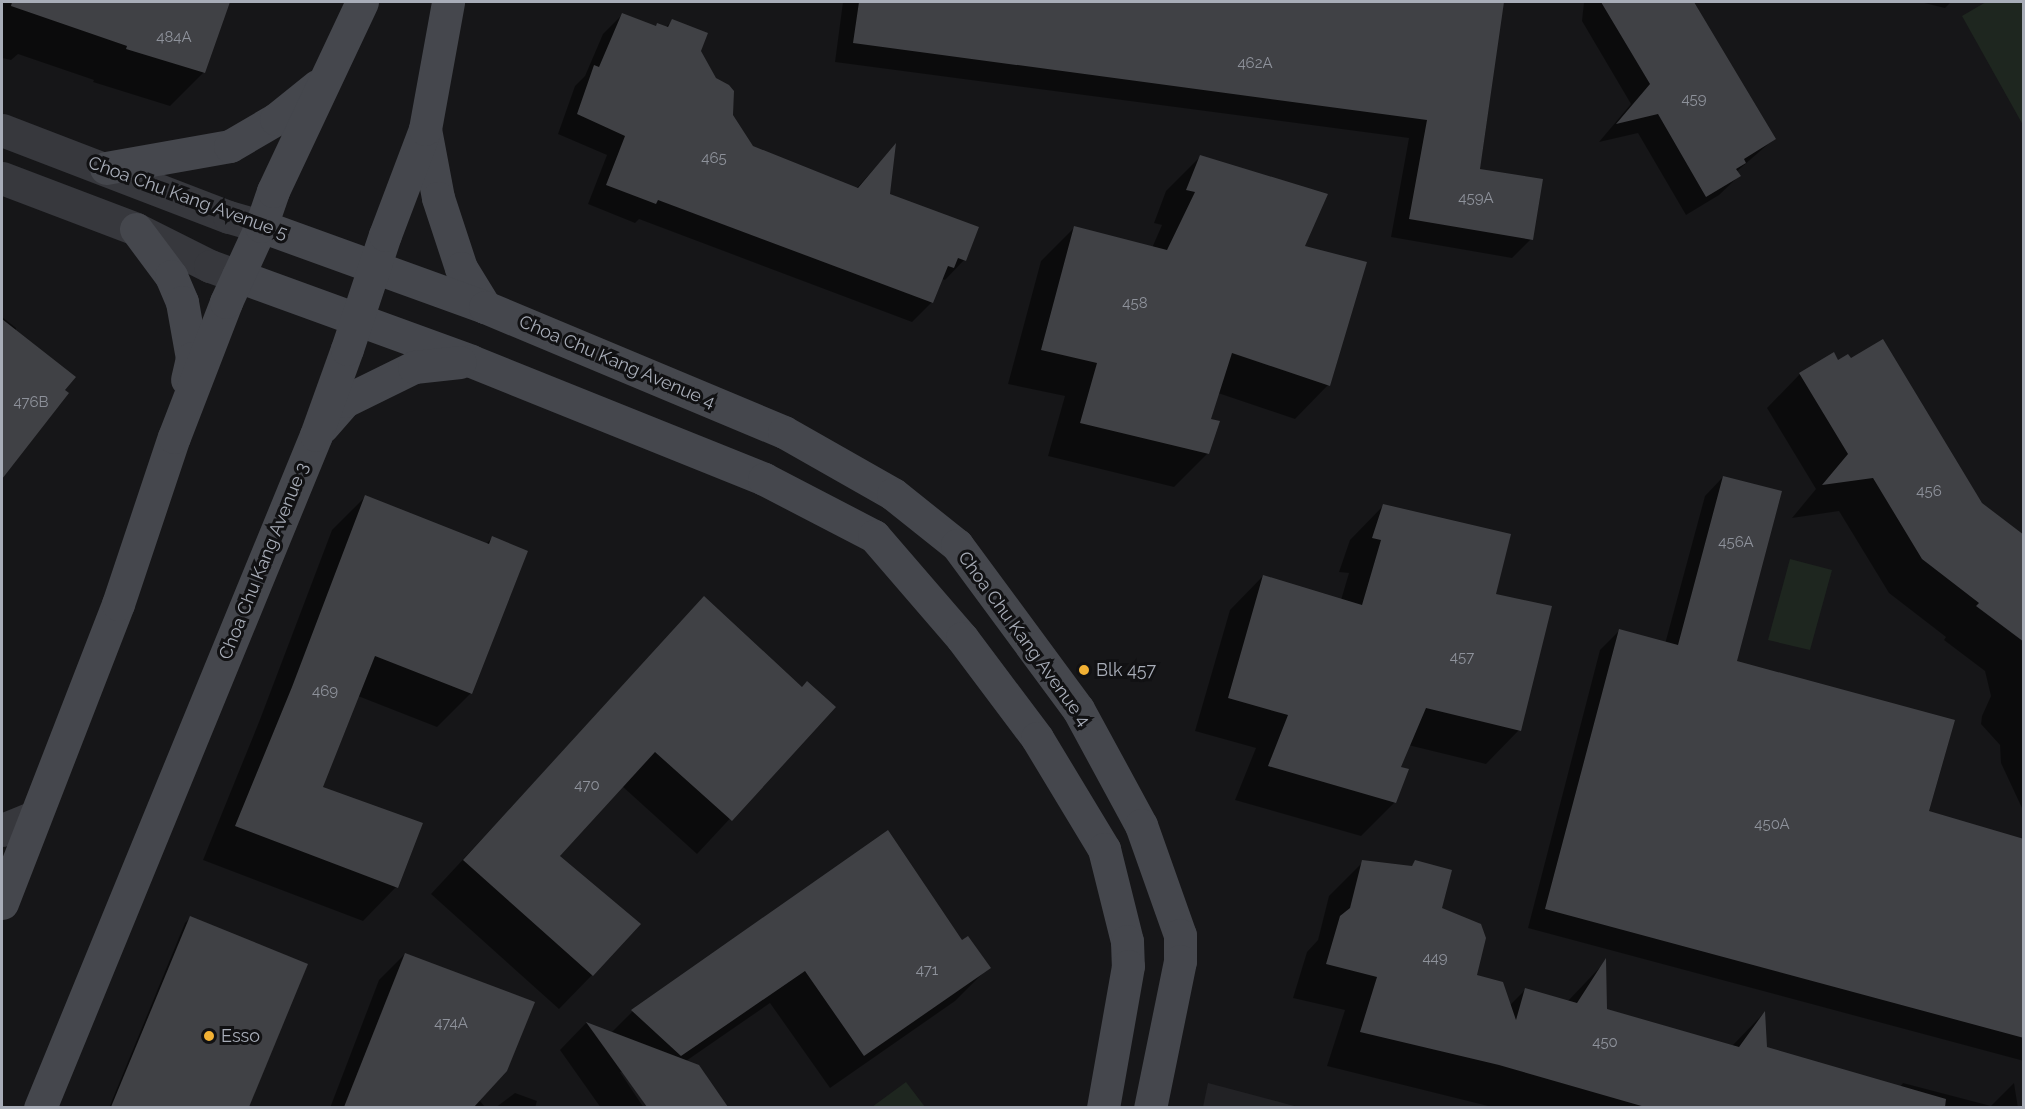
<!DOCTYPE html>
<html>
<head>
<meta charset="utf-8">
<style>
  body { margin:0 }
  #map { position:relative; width:2025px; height:1109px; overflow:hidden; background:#161618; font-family:Raleway,sans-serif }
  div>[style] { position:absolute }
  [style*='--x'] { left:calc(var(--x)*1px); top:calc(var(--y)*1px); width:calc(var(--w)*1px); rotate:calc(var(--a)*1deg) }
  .built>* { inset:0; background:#222225 }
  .green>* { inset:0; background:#1e261f }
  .shadow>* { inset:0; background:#0007 }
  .building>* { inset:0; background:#404145 }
  .street>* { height:33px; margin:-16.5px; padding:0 16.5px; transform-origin:16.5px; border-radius:16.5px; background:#37383d }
  .secondary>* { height:33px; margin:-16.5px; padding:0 16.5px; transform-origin:16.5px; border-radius:16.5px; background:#45474d }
  .dots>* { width:16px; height:16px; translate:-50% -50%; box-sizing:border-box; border:3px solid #111113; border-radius:50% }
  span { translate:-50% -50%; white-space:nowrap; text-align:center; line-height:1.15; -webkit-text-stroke:6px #111113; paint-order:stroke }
  .number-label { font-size:15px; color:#8e929b }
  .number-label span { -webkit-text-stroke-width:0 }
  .street-label { font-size:18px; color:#a8adb8 }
  .poi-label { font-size:18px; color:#a8adb8 }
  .left { translate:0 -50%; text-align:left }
  .frame { position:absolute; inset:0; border:3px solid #a8adb8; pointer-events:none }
</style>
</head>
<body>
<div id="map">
  <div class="built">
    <i style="clip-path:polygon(1208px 1083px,1298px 1107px,1203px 1107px)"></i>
  </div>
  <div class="green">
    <i style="clip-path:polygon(1986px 2px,2023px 2px,2023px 125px,1962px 16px)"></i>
    <i style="clip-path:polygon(1790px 559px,1832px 570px,1810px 650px,1768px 640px)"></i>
    <i style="clip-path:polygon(906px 1082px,925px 1107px,872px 1107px)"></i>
  </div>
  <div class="shadow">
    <i style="clip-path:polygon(2px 2px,228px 2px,204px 72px,170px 106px,93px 82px,94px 80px,18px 54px,11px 60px,2px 58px)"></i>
    <i style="clip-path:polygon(843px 2px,1502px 2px,1479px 170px,1531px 239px,1512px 258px,1391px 237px,1409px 138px,835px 62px)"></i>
    <i style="clip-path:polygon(1584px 2px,1692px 2px,1774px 139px,1736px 172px,1739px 176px,1719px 195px,1686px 215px,1638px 133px,1599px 142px,1631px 104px,1582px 21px)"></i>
    <i style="clip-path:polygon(1920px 2px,1951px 2px,1945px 8px)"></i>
    <i style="clip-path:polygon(622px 15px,655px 27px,665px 28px,672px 21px,700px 51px,732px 115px,752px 148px,856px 189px,894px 147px,889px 195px,964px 260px,945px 280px,942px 279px,932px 302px,912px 322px,639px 219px,635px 223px,588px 204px,607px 155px,558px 134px,575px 86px,585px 76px,603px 34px)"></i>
    <i style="clip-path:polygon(1200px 157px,1303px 247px,1328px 385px,1295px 419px,1218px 393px,1209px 420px,1208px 453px,1174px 487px,1048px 456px,1065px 396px,1008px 384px,1041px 261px,1075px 227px,1152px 248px,1162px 225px,1154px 223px,1166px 191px)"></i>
    <i style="clip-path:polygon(2px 317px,16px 328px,8px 467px,2px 474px)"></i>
    <i style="clip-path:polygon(1838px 362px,1981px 504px,2024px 537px,2022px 808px,2001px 763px,2000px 745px,1981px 724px,1982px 716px,1991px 696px,1985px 671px,1944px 640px,1946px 637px,1889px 593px,1839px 511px,1792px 518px,1816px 489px,1767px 408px,1800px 374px)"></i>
    <i style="clip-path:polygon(1723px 477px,1735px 662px,1927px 812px,2024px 841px,2024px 1061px,1528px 928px,1600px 650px,1619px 631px,1665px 644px,1705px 496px)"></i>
    <i style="clip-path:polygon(366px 496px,486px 544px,492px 538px,471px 693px,437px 727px,358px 696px,321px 788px,396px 887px,363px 921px,203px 860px,259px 722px,332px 530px)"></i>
    <i style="clip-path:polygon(1383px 506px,1494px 595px,1519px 730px,1486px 764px,1408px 745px,1398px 768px,1395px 802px,1361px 836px,1235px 800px,1256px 748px,1195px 731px,1230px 610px,1263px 576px,1341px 600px,1349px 573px,1339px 572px,1350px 540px)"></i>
    <i style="clip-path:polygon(704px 599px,801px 688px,834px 707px,697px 854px,622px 786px,558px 856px,592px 975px,559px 1009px,431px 894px)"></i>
    <i style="clip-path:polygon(887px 833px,962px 942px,989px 967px,955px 1001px,830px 1088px,770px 1003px,686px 1061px,698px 1066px,726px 1108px,648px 1108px,623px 1072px,620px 1072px,644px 1108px,601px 1108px,560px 1050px,586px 1023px,611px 1033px,632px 1012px)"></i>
    <i style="clip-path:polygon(1363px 862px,1410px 868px,1416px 862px,1475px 976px,1510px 1005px,1525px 990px,1567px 1002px,1605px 962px,1606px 1010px,1731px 1047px,1763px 1014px,1766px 1048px,1900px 1087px,1903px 1083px,1991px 1106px,2014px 1083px,2018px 1108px,1496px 1108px,1327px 1066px,1345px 1010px,1293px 998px,1307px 952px,1318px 940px,1329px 896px)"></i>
    <i style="clip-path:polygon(190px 918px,306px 965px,247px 1108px,109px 1108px,185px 923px)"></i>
    <i style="clip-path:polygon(405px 954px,479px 1100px,486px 1108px,330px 1108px,379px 980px)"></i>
    <i style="clip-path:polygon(515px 1093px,537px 1101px,535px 1108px,495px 1108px)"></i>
  </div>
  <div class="building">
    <i style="clip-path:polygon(12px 2px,230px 2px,205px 73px,126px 49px,127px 46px,11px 6px)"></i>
    <i style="clip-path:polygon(859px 2px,1504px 2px,1480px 169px,1543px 179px,1533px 240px,1409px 219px,1427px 120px,853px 43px)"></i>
    <i style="clip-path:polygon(1601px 2px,1694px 2px,1776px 139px,1744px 159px,1746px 163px,1736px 169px,1741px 176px,1706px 197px,1658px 114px,1616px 124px,1650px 84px)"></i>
    <i style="clip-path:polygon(622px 13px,656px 26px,657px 23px,668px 27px,672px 19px,708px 33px,701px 51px,716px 78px,729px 85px,734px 91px,733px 115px,753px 146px,858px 188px,896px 143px,890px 194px,979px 227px,966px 261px,958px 258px,954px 268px,948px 266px,933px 303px,658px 200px,656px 204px,606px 185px,625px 136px,577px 114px,594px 65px,599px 67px)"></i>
    <i style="clip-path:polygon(1200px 155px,1328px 194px,1305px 246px,1367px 262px,1330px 386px,1232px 353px,1211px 419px,1220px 421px,1209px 454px,1080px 423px,1097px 363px,1041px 350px,1074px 226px,1167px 250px,1195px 192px,1186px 190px)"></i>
    <i style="clip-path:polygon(2px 319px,76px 377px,65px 390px,69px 393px,2px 479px)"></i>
    <i style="clip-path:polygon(1883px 339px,1982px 503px,2024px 535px,2024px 642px,1976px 606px,1979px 603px,1922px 559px,1873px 478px,1822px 485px,1848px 454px,1799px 373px,1834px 352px,1838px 360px,1848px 354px,1851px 358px)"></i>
    <i style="clip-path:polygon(1723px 476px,1782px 491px,1737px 661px,1955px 720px,1929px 811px,2024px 839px,2024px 1038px,1545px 909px,1619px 629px,1678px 645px)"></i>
    <i style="clip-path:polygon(365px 495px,489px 544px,492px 536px,528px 551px,472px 694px,375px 656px,323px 787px,423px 823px,398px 888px,235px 826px,292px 687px)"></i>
    <i style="clip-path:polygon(1383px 504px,1511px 534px,1496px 594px,1552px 606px,1521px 731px,1426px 708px,1401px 767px,1409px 769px,1396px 803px,1268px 766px,1288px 715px,1228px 698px,1263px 575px,1362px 605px,1381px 540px,1372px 538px)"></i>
    <i style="clip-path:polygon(704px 596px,802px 687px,807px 681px,836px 707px,732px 821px,655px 752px,560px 856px,641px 924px,593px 976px,463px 860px)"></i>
    <i style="clip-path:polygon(888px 830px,962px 940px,968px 936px,991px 968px,864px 1056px,805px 971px,681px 1056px,631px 1010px)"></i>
    <i style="clip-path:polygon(1362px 860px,1412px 866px,1415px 860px,1452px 870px,1442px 908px,1481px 924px,1486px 938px,1477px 975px,1503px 982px,1516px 1020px,1525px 988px,1577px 1003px,1606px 958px,1607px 1009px,1739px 1047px,1765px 1011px,1767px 1047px,1946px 1099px,1945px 1107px,1645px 1107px,1499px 1065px,1360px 1032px,1377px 977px,1326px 964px,1340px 916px,1350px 908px)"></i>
    <i style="clip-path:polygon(190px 916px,308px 964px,249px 1107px,111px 1107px)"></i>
    <i style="clip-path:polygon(405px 953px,535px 1002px,507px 1071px,474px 1107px,344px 1107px)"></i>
    <i style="clip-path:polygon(586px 1022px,699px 1065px,728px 1107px,647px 1107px)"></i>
  </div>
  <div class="street">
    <i style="--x:2;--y:130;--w:243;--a:21"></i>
    <i style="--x:229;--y:217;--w:33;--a:16"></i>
    <i style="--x:2;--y:178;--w:143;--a:20.8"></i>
    <i style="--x:136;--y:229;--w:83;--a:26.6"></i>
    <i style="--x:210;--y:266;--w:30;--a:20"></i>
    <i style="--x:2;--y:830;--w:35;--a:-22"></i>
  </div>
  <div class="secondary">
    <i style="--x:425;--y:129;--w:70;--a:79.3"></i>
    <i style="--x:438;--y:198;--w:74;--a:71.8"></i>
    <i style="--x:461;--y:268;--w:46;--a:58.4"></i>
    <i style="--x:106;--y:168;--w:126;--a:-10.1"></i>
    <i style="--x:230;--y:146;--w:53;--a:-30.4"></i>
    <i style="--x:276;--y:119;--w:53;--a:-38.8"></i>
    <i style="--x:261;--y:226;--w:238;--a:19.9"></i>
    <i style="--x:485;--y:307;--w:324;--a:22.7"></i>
    <i style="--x:784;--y:432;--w:125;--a:29.6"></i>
    <i style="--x:893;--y:494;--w:82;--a:38.6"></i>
    <i style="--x:957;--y:545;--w:204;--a:53.6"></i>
    <i style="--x:1078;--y:709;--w:132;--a:61.5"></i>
    <i style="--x:1141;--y:825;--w:117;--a:70.5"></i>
    <i style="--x:1180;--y:935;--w:26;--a:90"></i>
    <i style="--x:1180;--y:961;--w:150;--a:101.5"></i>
    <i style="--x:136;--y:229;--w:59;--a:53.3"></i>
    <i style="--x:171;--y:276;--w:28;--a:67"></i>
    <i style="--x:182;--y:302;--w:57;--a:79.9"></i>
    <i style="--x:192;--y:358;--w:22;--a:103"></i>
    <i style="--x:238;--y:276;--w:248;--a:20"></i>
    <i style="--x:471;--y:361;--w:316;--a:21.9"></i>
    <i style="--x:764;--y:479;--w:124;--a:27.4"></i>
    <i style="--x:874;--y:536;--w:135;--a:49.2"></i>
    <i style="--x:962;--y:638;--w:125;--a:53.1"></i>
    <i style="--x:1037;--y:738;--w:130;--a:58.9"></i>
    <i style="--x:1104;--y:849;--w:95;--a:76"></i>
    <i style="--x:1127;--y:941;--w:25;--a:88"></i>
    <i style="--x:1128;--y:966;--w:144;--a:100"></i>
    <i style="--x:322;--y:427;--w:35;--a:-49"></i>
    <i style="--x:345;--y:401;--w:77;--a:-26.2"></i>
    <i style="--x:414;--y:367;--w:46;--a:-6.2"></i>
    <i style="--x:2;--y:903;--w:321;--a:-68.8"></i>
    <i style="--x:118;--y:604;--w:176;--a:-71.5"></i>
    <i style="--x:174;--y:437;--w:145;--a:-68.9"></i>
    <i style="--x:226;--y:302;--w:84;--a:-65.3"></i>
    <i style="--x:261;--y:226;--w:37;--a:-71"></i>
    <i style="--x:273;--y:191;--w:209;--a:-64.8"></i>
    <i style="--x:40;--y:1108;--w:727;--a:-67.7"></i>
    <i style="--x:316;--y:435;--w:91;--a:-70.2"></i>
    <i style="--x:347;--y:349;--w:120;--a:-71.6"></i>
    <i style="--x:385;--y:235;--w:113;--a:-69.3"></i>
    <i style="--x:425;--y:129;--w:129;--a:-79.7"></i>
  </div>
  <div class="dots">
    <i style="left:1084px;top:670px;background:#f2b134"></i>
    <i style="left:209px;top:1036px;background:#f2b134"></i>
  </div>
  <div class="number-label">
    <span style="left:174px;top:38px">484A</span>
    <span style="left:1255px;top:64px">462A</span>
    <span style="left:1694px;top:100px">459</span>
    <span style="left:714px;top:159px">465</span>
    <span style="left:1476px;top:199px">459A</span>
    <span style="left:1135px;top:304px">458</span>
    <span style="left:31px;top:403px">476B</span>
    <span style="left:1929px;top:492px">456</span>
    <span style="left:1736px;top:543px">456A</span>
    <span style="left:1462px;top:658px">457</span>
    <span style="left:325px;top:692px">469</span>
    <span style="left:587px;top:786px">470</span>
    <span style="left:1772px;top:825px">450A</span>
    <span style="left:1435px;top:959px">449</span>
    <span style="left:927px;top:971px">471</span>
    <span style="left:451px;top:1024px">474A</span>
    <span style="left:1605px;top:1043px">450</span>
  </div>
  <div class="street-label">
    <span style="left:188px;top:198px;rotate:20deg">Choa Chu Kang Avenue 5</span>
    <span style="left:617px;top:362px;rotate:23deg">Choa Chu Kang Avenue 4</span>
    <span style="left:264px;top:561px;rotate:-68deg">Choa Chu Kang Avenue 3</span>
    <span style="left:1024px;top:639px;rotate:54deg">Choa Chu Kang Avenue 4</span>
  </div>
  <div class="poi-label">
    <span class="left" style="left:1096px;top:670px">Blk 457</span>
    <span class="left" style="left:221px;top:1036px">Esso</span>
  </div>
  <div class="frame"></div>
</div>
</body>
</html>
